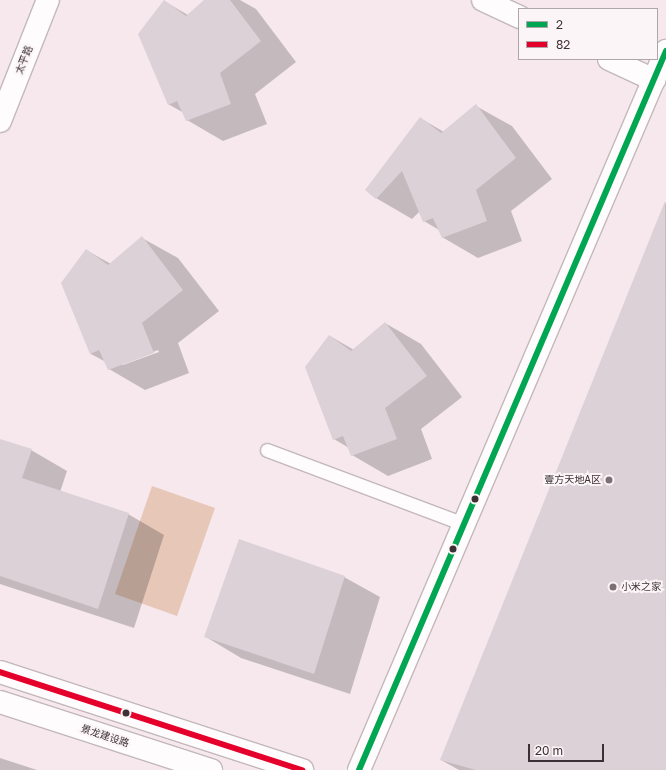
<!DOCTYPE html>
<html>
<head>
<meta charset="utf-8">
<style>
  body { margin:0 }
  #map { position:relative; width:666px; height:770px; overflow:hidden; background:#f6e8ec; font-family:"Golos Text","Noto Sans SC",sans-serif }
  div>[style] { position:absolute }
  [style*='--x'] { left:calc(var(--x)*1px); top:calc(var(--y)*1px); width:calc(var(--w)*1px); rotate:calc(var(--a)*1deg) }
  .green>* { inset:0; background:#e7c7b8 }
  .shadow>* { inset:0; background:#0003 }
  .building>* { inset:0; background:#dcd1d7 }
  .roads { filter:drop-shadow(1px 0 #c3b8bb) drop-shadow(-1px 0 #c3b8bb) drop-shadow(0 1px #c3b8bb) drop-shadow(0 -1px #c3b8bb) }
  .service>* { height:13px; margin:-6.5px; padding:0 6.5px; transform-origin:6.5px; border-radius:6.5px; background:#fefcfc }
  .minor>* { height:22px; margin:-11px; padding:0 11px; transform-origin:11px; border-radius:11px; background:#fefcfc }
  .secondary>* { height:22px; margin:-11px; padding:0 11px; transform-origin:11px; border-radius:11px; background:#fefcfc }
  .bus-1>* { height:6px; margin:-3px; padding:0 3px; transform-origin:3px; border-radius:3px; background:#00a651 }
  .bus-2>* { height:6px; margin:-3px; padding:0 3px; transform-origin:3px; border-radius:3px; background:#e4002b }
  .dots>* { width:11px; height:11px; translate:-50% -50%; box-sizing:border-box; border:2px solid #fbf5f7; border-radius:50% }
  span { translate:-50% -50%; white-space:nowrap; text-align:center; line-height:1.15; -webkit-text-stroke:4px #fbf5f7; paint-order:stroke }
  .street-label { font-size:10px; color:#3c3034 }
  .poi-label { font-size:10px; color:#3c3034 }
  .right { translate:-100% -50%; text-align:right }
  .left { translate:0 -50%; text-align:left }
  .legend { position:absolute; left:518px; top:8px; width:140px; height:52px; box-sizing:border-box; background:#fbf5f7; border:1px solid #afa6a9; margin:0; padding:5px 7px; list-style:none; font-size:12px; color:#3c3034 }
  .legend li { display:flex; align-items:center; gap:8px; height:20px }
  .legend b { width:20px; border:1px solid #afa6a9 }
  .scale { position:absolute; left:528px; top:744px; width:76px; height:18px; box-sizing:border-box; border:2px solid #3c3034; border-top:0; padding-left:5px; font-size:12px; line-height:14px; white-space:nowrap; color:#3c3034; -webkit-text-stroke:3px #fbf5f7; paint-order:stroke }
</style>
</head>
<body>
<div id="map">
  <div class="green">
    <i style="clip-path:polygon(152px 486px,215px 508px,177px 616px,115px 594px)"></i>
  </div>
  <div class="shadow">
    <i style="clip-path:polygon(206px 0,240px 0,256px 9px,296px 62px,255px 94px,267px 124px,223px 141px,187px 120px,184px 113px,168px 104px,164px 1px,188px 15px)"></i>
    <i style="clip-path:polygon(476px 106px,512px 126px,552px 179px,511px 211px,522px 241px,478px 258px,442px 237px,439px 230px,424px 221px,420px 211px,412px 219px,376px 198px,420px 118px,444px 132px)"></i>
    <i style="clip-path:polygon(666px 202px,666px 770px,459px 770px,441px 760px)"></i>
    <i style="clip-path:polygon(evenodd,142px 238px,178px 258px,219px 311px,178px 343px,189px 373px,145px 390px,109px 369px,106px 362px,91px 354px,86px 250px,111px 264px,142px 238px,158px 350px,159px 352px,123px 365px,122px 364px,158px 350px)"></i>
    <i style="clip-path:polygon(385px 323px,421px 344px,462px 397px,421px 429px,432px 459px,388px 476px,352px 455px,349px 448px,334px 439px,330px 336px,354px 350px)"></i>
    <i style="clip-path:polygon(0 440px,31px 450px,67px 471px,60px 492px,128px 514px,164px 535px,134px 628px,0 584px)"></i>
    <i style="clip-path:polygon(344px 577px,380px 597px,350px 694px,241px 658px,206px 637px)"></i>
    <i style="clip-path:polygon(0 758px,37px 770px,0 770px)"></i>
  </div>
  <div class="building">
    <i style="clip-path:polygon(164px 0,186px 16px,204px 0,230px 0,261px 41px,220px 73px,231px 104px,186px 121px,177px 101px,168px 105px,138px 34px)"></i>
    <i style="clip-path:polygon(476px 104px,516px 158px,476px 190px,487px 221px,442px 238px,433px 218px,423px 222px,402px 171px,376px 199px,365px 190px,420px 117px,441px 133px)"></i>
    <i style="clip-path:polygon(665px 201px,666px 770px,476px 770px,440px 760px)"></i>
    <i style="clip-path:polygon(142px 236px,183px 290px,142px 323px,154px 353px,108px 370px,99px 350px,90px 354px,61px 283px,86px 249px,108px 265px)"></i>
    <i style="clip-path:polygon(385px 322px,427px 376px,385px 408px,397px 439px,351px 456px,343px 436px,333px 440px,305px 367px,329px 335px,351px 351px)"></i>
    <i style="clip-path:polygon(0 439px,32px 449px,22px 478px,129px 513px,98px 609px,0 576px)"></i>
    <i style="clip-path:polygon(239px 539px,345px 576px,314px 674px,204px 637px)"></i>
  </div>
  <div class="roads">
    <div class="service">
      <i style="--x:267;--y:450;--w:210;--a:20.6"></i>
    </div>
    <div class="minor">
      <i style="--x:483;--y:0;--w:40;--a:25"></i>
      <i style="--x:609;--y:59;--w:50;--a:25"></i>
      <i style="--x:0;--y:121;--w:130;--a:-68.4"></i>
      <i style="--x:359;--y:770;--w:782;--a:-66.88"></i>
    </div>
    <div class="secondary">
      <i style="--x:0;--y:672;--w:318;--a:18"></i>
      <i style="--x:0;--y:702;--w:222;--a:17.9"></i>
    </div>
  </div>
  <div class="bus-1">
    <i style="--x:359;--y:770;--w:782;--a:-66.88"></i>
  </div>
  <div class="bus-2">
    <i style="--x:0;--y:672;--w:318;--a:18"></i>
  </div>
  <div class="dots">
    <i style="left:609px;top:480px;background:#7d7074"></i>
    <i style="left:475px;top:499px;background:#3c3034"></i>
    <i style="left:453px;top:549px;background:#3c3034"></i>
    <i style="left:613px;top:587px;background:#7d7074"></i>
    <i style="left:126px;top:713px;background:#3c3034"></i>
  </div>
  <div class="street-label">
    <span style="left:24px;top:60px;rotate:-68deg">太平路</span>
    <span style="left:105px;top:736px;rotate:18deg">景龙建设路</span>
  </div>
  <div class="poi-label">
    <span class="right" style="left:601px;top:480px">壹方天地A区</span>
    <span class="left" style="left:621px;top:587px">小米之家</span>
  </div>
  <ul class="legend">
  <li><b style="height:5px;background:#00a651"></b>2</li>
  <li><b style="height:5px;background:#e4002b"></b>82</li>
  </ul>
  <div class="scale">20 m</div>
</div>
</body>
</html>
